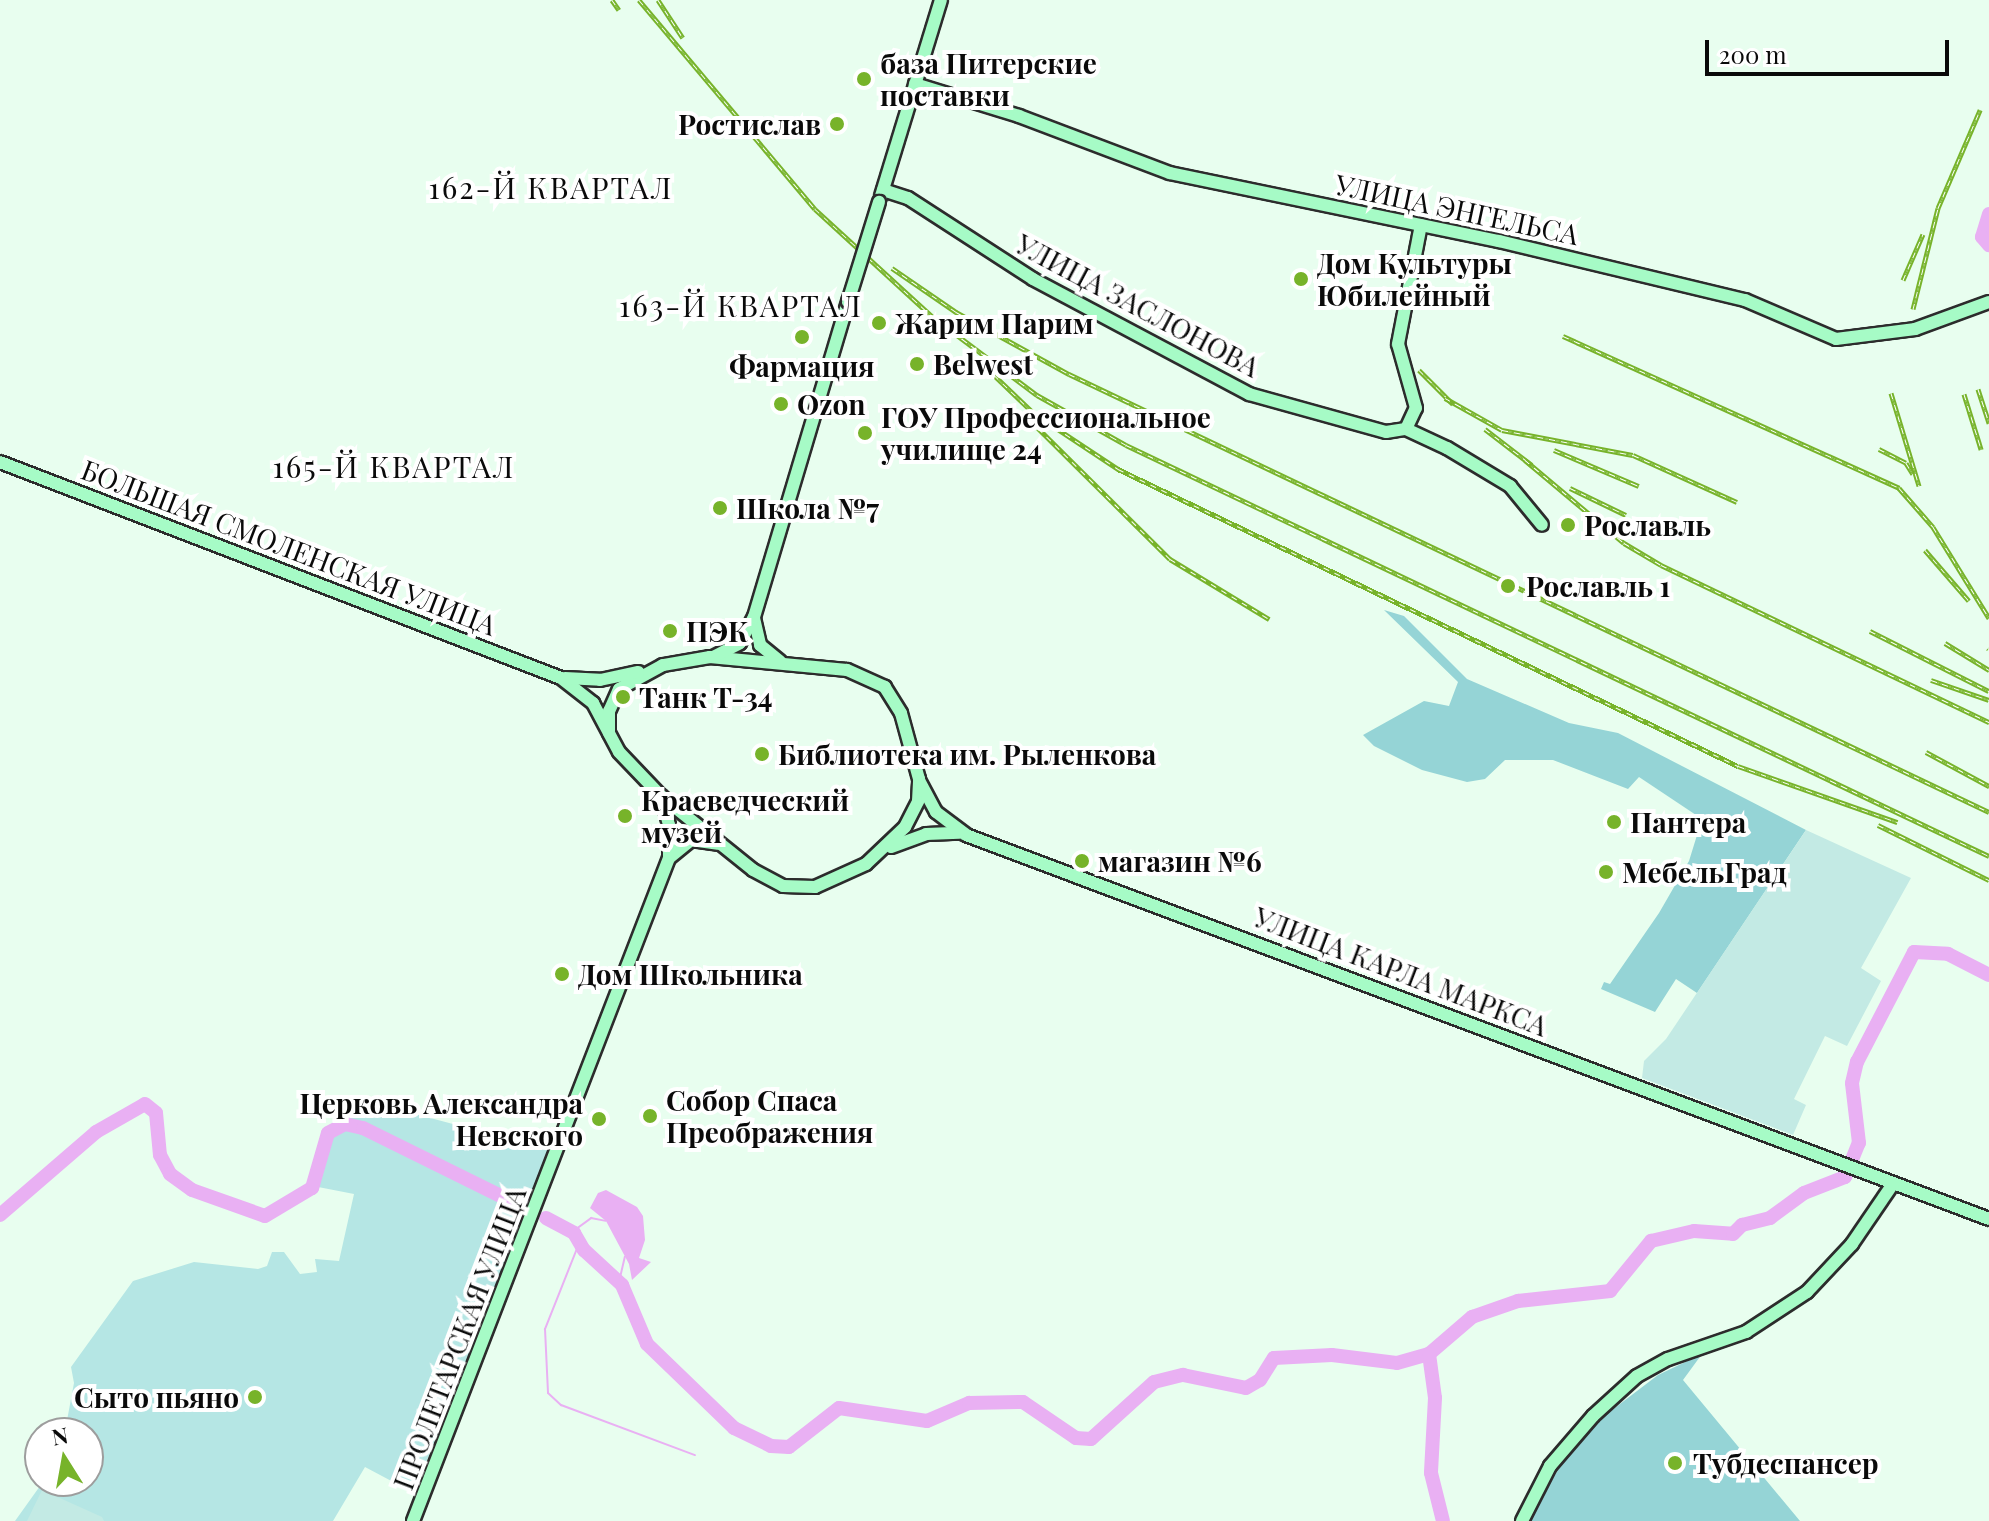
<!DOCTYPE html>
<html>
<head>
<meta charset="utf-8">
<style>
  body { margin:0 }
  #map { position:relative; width:1989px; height:1521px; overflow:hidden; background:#e8feef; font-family:"Playfair Display",serif }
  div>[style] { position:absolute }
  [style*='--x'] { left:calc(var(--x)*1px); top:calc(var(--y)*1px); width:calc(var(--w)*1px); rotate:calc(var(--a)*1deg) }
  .green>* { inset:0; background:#b5e6e4 }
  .forest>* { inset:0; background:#95d4d6 }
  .pitch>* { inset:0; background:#c3eae4 }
  .water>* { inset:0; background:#e9b0f3 }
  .stream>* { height:2px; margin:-1px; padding:0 1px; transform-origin:1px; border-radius:1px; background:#e9b0f3 }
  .river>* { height:14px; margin:-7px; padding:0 7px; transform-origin:7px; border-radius:7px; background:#e9b0f3 }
  .roads { filter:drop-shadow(2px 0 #2c2c2c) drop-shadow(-2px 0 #2c2c2c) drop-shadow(0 2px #2c2c2c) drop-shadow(0 -2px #2c2c2c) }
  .secondary>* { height:12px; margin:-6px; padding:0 6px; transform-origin:6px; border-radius:6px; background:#a6fbc6 }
  .rail>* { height:5px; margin-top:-2.5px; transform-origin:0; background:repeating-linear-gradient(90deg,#fff 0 6px,#77b32a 0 12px); box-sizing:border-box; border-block:2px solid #77b32a }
  .bridges { filter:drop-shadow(2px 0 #2c2c2c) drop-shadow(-2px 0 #2c2c2c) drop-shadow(0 2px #2c2c2c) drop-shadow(0 -2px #2c2c2c) }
  .secondary-bridge>* { height:12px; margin:-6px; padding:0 6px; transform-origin:6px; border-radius:6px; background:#a6fbc6 }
  .dots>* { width:22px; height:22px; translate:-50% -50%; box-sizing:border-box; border:4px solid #fff; border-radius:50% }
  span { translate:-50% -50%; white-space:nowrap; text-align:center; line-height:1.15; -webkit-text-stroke:8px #fff; paint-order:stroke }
  .poi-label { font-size:28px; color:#0a0a0a; font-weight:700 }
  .left { translate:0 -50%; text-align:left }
  .right { translate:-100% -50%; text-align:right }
  .street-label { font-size:28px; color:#0a0a0a }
  .neighbourhood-label { font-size:30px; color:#0a0a0a; letter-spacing:2px }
  .north { position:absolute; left:24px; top:1417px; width:80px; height:80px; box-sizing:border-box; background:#fff; border:2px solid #9d9d9d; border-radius:50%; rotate:349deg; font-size:22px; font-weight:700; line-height:32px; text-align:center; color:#0a0a0a }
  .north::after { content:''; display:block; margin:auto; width:28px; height:36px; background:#77b32a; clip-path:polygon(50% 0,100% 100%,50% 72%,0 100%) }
  .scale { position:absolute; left:1705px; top:40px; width:244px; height:36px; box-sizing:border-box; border:4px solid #0a0a0a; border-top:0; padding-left:10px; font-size:24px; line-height:28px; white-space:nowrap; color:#0a0a0a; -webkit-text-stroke:6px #fff; paint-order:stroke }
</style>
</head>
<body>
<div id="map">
  <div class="green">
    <i style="clip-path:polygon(348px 1096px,550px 1150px,414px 1493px,365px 1467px,333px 1521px,15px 1521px,40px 1486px,64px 1497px,73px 1481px,88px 1481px,88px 1433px,65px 1431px,74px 1383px,71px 1367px,133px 1281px,194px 1262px,258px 1269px,267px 1266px,272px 1252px,284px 1252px,300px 1274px,317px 1272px,315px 1259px,339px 1261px,354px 1194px,313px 1186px,328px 1133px)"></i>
  </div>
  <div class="forest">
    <i style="clip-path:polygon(1384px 610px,1404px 616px,1467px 679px,1569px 723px,1618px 733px,1806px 830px,1697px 993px,1676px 979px,1655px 1012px,1601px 989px,1604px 982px,1610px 984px,1659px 913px,1689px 861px,1702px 819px,1639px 777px,1628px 789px,1553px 760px,1505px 760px,1485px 779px,1467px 782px,1422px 770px,1374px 746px,1363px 735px,1424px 701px,1449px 706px,1458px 682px)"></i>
    <i style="clip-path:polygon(1702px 1354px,1683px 1380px,1800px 1521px,1528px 1521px,1572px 1446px,1595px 1423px,1658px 1375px)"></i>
  </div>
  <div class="pitch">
    <i style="clip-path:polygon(1806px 830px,1911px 878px,1861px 968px,1881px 981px,1847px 1046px,1825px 1036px,1794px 1099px,1806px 1105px,1793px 1135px,1642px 1078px,1644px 1061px,1666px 1039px)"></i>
    <i style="clip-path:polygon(42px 1490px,102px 1517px,104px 1521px,27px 1521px)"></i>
  </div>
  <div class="water">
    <i style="clip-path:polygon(606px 1190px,637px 1207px,643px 1216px,645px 1240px,639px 1258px,651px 1262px,632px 1280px,629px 1264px,606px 1221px,590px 1208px,598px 1193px)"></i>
  </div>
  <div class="stream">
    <i style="--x:572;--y:1232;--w:24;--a:-36"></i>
    <i style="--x:591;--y:1218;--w:15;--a:11"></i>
    <i style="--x:580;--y:1241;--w:95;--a:111.7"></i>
    <i style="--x:545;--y:1329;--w:64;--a:87.3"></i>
    <i style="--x:548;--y:1393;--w:18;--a:43"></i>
    <i style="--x:561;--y:1405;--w:143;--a:20.5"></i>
    <i style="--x:619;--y:1282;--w:26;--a:-77"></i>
  </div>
  <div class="river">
    <i style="--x:1989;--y:214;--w:24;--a:107"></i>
    <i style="--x:1982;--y:237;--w:11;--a:49"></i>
    <i style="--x:0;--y:1215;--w:127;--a:-40.8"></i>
    <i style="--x:96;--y:1132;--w:56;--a:-29.7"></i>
    <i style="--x:145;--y:1104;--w:14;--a:39"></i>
    <i style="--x:156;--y:1113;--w:42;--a:84.6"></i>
    <i style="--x:160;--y:1155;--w:21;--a:62"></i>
    <i style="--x:170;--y:1174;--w:27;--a:36"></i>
    <i style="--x:192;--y:1190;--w:77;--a:19.6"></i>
    <i style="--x:265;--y:1216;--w:55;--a:-30.8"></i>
    <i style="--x:312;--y:1188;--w:57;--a:-73.8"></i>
    <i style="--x:328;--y:1133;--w:19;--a:-28"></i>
    <i style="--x:345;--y:1124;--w:18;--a:13"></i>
    <i style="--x:363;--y:1128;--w:163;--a:26.3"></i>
    <i style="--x:509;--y:1200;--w:24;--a:9"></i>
    <i style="--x:546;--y:1218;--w:32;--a:28"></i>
    <i style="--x:574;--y:1233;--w:20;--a:60"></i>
    <i style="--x:584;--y:1250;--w:52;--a:42.6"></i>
    <i style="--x:622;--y:1285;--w:64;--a:67"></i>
    <i style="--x:647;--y:1344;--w:121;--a:44"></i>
    <i style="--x:734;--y:1428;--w:41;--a:25.9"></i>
    <i style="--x:771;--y:1446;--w:18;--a:3"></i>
    <i style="--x:789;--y:1447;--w:63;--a:-38"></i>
    <i style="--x:839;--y:1408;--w:89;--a:8.4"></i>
    <i style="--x:927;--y:1421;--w:46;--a:-23.2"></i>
    <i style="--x:969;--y:1403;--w:54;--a:-1.1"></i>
    <i style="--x:1023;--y:1402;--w:64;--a:34.2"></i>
    <i style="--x:1076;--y:1438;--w:15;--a:4"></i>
    <i style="--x:1091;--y:1439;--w:85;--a:-42.1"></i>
    <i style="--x:1154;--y:1382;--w:30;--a:-14"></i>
    <i style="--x:1183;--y:1375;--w:64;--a:11.7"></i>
    <i style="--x:1246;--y:1388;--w:16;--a:-30"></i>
    <i style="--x:1260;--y:1380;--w:26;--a:-58"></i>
    <i style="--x:1274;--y:1358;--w:58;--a:-3"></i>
    <i style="--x:1332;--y:1355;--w:65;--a:7"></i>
    <i style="--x:1397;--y:1363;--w:33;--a:-16"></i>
    <i style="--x:1429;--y:1354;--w:57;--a:-40.7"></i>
    <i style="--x:1472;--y:1317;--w:49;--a:-19.2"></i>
    <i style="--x:1518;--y:1301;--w:93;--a:-6.2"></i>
    <i style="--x:1610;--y:1291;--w:65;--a:-50.6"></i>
    <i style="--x:1651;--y:1241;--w:44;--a:-13.1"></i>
    <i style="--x:1694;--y:1231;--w:39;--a:4"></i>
    <i style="--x:1733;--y:1234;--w:13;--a:-45"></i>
    <i style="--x:1742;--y:1225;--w:29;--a:-14"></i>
    <i style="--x:1770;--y:1218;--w:42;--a:-36.3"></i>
    <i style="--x:1804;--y:1193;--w:44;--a:-21.3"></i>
    <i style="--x:1845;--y:1177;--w:37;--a:-68"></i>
    <i style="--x:1859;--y:1143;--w:60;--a:-96.7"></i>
    <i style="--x:1852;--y:1083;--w:22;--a:-77"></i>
    <i style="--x:1857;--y:1062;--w:124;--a:-62.6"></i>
    <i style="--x:1914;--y:952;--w:34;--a:3"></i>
    <i style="--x:1948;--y:954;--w:46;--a:27.1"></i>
    <i style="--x:1429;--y:1354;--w:44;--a:82.2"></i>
    <i style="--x:1435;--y:1398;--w:75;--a:93.1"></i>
    <i style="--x:1431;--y:1473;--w:49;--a:76"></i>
  </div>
  <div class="roads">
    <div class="secondary">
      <i style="--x:915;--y:84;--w:109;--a:17.1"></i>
      <i style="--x:1019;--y:116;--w:161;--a:20.7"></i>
      <i style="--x:1170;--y:173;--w:336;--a:11.7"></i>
      <i style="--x:1499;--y:241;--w:253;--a:13.5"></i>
      <i style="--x:1745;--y:300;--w:99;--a:23.2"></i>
      <i style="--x:1836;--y:339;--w:80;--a:-7.2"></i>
      <i style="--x:1915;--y:329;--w:79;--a:-20"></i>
      <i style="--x:883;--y:190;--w:26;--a:18"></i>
      <i style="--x:908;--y:198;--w:149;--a:32.9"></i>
      <i style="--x:1033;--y:279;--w:245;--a:28"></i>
      <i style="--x:1249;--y:394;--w:142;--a:15.5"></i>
      <i style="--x:1386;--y:432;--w:20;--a:-9"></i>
      <i style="--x:1406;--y:429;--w:45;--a:24.9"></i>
      <i style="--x:1447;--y:448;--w:74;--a:31.1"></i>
      <i style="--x:1510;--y:486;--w:50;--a:50.6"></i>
      <i style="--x:881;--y:196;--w:205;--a:-73"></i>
      <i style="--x:1406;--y:429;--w:23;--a:-65"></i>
      <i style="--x:1416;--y:408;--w:66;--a:-105.7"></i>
      <i style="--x:1398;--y:344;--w:121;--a:-79.1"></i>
      <i style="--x:0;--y:462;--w:601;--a:21.06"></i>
      <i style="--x:561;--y:678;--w:41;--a:38"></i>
      <i style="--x:593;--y:703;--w:55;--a:62"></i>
      <i style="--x:619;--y:752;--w:61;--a:46.3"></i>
      <i style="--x:661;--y:796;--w:118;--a:38.8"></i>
      <i style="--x:753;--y:870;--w:34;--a:28"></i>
      <i style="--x:783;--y:886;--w:32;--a:2"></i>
      <i style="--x:815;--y:887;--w:56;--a:-24.3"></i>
      <i style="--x:866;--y:864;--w:54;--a:-43.5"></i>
      <i style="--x:905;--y:827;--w:29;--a:-63"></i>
      <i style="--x:918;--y:801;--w:22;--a:-87"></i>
      <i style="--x:919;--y:779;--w:68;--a:-105.3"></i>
      <i style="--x:901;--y:713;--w:31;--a:-122"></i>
      <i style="--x:885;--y:687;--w:42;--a:-155.9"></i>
      <i style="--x:847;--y:670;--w:138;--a:-174.6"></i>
      <i style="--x:710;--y:657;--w:48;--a:170.3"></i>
      <i style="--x:663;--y:665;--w:50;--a:151.4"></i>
      <i style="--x:619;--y:689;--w:24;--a:114"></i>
      <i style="--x:609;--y:711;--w:22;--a:90"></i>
      <i style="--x:754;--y:618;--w:28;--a:77"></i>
      <i style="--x:760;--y:645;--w:26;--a:39"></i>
      <i style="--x:713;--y:657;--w:30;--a:-27"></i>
      <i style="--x:740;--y:643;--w:30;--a:-62"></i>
      <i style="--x:754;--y:617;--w:329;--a:-73.4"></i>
      <i style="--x:565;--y:678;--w:35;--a:3"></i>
      <i style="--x:600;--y:680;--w:39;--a:-12"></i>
      <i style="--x:920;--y:782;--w:34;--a:62"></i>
      <i style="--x:936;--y:812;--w:38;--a:37"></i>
      <i style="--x:966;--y:835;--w:1093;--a:20.57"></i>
      <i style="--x:891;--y:847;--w:37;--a:-20"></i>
      <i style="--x:926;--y:834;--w:33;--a:-2"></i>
      <i style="--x:669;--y:858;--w:28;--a:-39"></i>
      <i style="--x:691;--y:840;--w:27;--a:8"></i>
      <i style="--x:413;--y:1521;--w:711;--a:-68.89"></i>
      <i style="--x:669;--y:858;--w:33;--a:-90"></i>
      <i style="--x:669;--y:825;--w:30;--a:-105"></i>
      <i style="--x:1522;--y:1521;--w:62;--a:-63"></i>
      <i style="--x:1550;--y:1466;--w:66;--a:-49.3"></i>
      <i style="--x:1593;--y:1416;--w:59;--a:-42.3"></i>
      <i style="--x:1637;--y:1376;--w:35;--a:-29"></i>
      <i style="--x:1668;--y:1359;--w:83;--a:-19.1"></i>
      <i style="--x:1746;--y:1332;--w:73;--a:-33.3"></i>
      <i style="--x:1807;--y:1292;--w:66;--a:-46.8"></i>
      <i style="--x:1852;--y:1244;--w:73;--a:-55.7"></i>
    </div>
  </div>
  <div class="rail">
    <i style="--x:612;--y:0;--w:12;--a:55"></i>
    <i style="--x:639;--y:0;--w:273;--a:49.9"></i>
    <i style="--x:815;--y:209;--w:160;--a:42.5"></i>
    <i style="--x:933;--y:317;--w:130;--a:36.9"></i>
    <i style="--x:1037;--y:395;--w:102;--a:29.3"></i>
    <i style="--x:1126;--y:445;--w:956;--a:25.47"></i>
    <i style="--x:658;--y:0;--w:45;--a:56.7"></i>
    <i style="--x:892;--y:268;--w:78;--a:34.5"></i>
    <i style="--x:956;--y:312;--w:129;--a:28.8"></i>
    <i style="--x:1069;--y:374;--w:1019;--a:25.46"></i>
    <i style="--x:1903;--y:280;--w:50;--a:-66.5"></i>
    <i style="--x:1913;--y:309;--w:104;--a:-76.1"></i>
    <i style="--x:1938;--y:208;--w:107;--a:-66.8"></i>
    <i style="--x:1563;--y:336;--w:369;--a:24.3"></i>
    <i style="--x:1899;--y:488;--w:52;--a:48.9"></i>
    <i style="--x:1933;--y:527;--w:107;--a:58.4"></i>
    <i style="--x:1419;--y:370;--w:48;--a:45"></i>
    <i style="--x:994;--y:375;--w:68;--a:43.8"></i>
    <i style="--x:1978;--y:389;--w:36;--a:72"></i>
    <i style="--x:1891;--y:393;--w:97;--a:73.2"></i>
    <i style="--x:1964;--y:394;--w:58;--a:72.8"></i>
    <i style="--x:1445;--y:398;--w:65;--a:29.3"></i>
    <i style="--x:1502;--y:430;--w:133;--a:10.8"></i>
    <i style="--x:1633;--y:455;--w:114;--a:24.3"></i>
    <i style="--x:1035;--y:414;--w:100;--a:33.5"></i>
    <i style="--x:1118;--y:469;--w:687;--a:25.6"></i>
    <i style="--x:1738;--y:766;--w:169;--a:19.4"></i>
    <i style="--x:1038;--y:428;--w:186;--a:44.8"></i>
    <i style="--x:1170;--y:559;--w:116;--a:31.2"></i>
    <i style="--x:1485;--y:429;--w:59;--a:37.5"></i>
    <i style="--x:1879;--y:449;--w:30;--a:27"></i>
    <i style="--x:1906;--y:463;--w:13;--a:58"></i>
    <i style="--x:1554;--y:450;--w:92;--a:23"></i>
    <i style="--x:1525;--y:460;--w:129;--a:40"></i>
    <i style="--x:1624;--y:543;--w:43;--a:30.7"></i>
    <i style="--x:1661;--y:565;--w:364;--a:25.6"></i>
    <i style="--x:1570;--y:488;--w:62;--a:25.7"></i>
    <i style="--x:1925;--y:550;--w:67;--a:49.2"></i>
    <i style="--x:1870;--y:631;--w:133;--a:26.8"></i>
    <i style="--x:1945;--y:643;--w:52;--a:31.5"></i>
    <i style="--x:1988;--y:648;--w:1;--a:45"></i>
    <i style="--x:1931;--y:680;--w:61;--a:19"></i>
    <i style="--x:1926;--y:752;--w:72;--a:28.4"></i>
    <i style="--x:1878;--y:825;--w:124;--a:26.4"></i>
  </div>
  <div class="bridges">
    <div class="secondary-bridge">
      <i style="--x:848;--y:302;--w:105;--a:-72.8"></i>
    </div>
  </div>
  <div class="dots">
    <i style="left:864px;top:79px;background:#77b32a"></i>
    <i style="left:837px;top:124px;background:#77b32a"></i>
    <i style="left:1301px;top:279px;background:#77b32a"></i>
    <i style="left:879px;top:323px;background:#77b32a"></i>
    <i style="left:802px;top:337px;background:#77b32a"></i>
    <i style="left:917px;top:364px;background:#77b32a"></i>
    <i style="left:781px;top:404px;background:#77b32a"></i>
    <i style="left:865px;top:433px;background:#77b32a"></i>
    <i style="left:720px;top:508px;background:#77b32a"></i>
    <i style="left:1568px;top:525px;background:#77b32a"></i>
    <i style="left:1508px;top:586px;background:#77b32a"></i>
    <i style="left:670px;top:631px;background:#77b32a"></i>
    <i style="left:623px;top:697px;background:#77b32a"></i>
    <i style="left:762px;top:754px;background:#77b32a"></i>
    <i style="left:625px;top:816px;background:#77b32a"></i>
    <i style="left:1614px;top:822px;background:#77b32a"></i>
    <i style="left:1082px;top:861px;background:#77b32a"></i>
    <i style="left:1606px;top:872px;background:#77b32a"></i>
    <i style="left:562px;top:974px;background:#77b32a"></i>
    <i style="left:650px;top:1116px;background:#77b32a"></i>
    <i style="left:599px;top:1119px;background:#77b32a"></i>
    <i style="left:255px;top:1397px;background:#77b32a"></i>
    <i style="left:1675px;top:1463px;background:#77b32a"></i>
  </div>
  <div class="poi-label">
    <span class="left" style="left:880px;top:79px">база Питерские<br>поставки</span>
    <span class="right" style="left:821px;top:124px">Ростислав</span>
    <span class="left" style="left:1317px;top:279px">Дом Культуры<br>Юбилейный</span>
    <span class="left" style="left:895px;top:323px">Жарим Парим</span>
    <span class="left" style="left:933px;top:364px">Belwest</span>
    <span style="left:802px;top:366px">Фармация</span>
    <span class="left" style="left:797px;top:404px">Ozon</span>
    <span class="left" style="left:881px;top:433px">ГОУ Профессиональное<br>училище 24</span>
    <span class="left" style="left:736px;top:508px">Школа №7</span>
    <span class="left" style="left:1584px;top:525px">Рославль</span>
    <span class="left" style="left:1526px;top:586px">Рославль 1</span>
    <span class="left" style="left:686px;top:631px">ПЭК</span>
    <span class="left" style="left:639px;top:697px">Танк Т-34</span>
    <span class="left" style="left:778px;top:754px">Библиотека им. Рыленкова</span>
    <span class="left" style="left:641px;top:816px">Краеведческий<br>музей</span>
    <span class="left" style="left:1630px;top:822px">Пантера</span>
    <span class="left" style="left:1098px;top:861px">магазин №6</span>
    <span class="left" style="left:1622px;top:872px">МебельГрад</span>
    <span class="left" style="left:578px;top:974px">Дом Школьника</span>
    <span class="left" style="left:666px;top:1116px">Собор Спаса<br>Преображения</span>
    <span class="right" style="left:583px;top:1119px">Церковь Александра<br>Невского</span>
    <span class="right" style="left:239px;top:1397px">Сыто пьяно</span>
    <span class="left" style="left:1693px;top:1463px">Тубдеспансер</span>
  </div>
  <div class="street-label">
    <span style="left:1457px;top:209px;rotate:12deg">УЛИЦА ЭНГЕЛЬСА</span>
    <span style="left:1138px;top:305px;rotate:28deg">УЛИЦА ЗАСЛОНОВА</span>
    <span style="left:289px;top:547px;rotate:21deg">БОЛЬШАЯ СМОЛЕНСКАЯ УЛИЦА</span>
    <span style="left:1401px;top:971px;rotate:21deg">УЛИЦА КАРЛА МАРКСА</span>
    <span style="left:459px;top:1338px;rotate:-69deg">ПРОЛЕТАРСКАЯ УЛИЦА</span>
  </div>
  <div class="neighbourhood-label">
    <span style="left:551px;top:187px">162-Й КВАРТАЛ</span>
    <span style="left:741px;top:305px">163-Й КВАРТАЛ</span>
    <span style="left:394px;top:466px">165-Й КВАРТАЛ</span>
  </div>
  <div class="north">N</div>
  <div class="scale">200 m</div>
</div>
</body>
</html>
